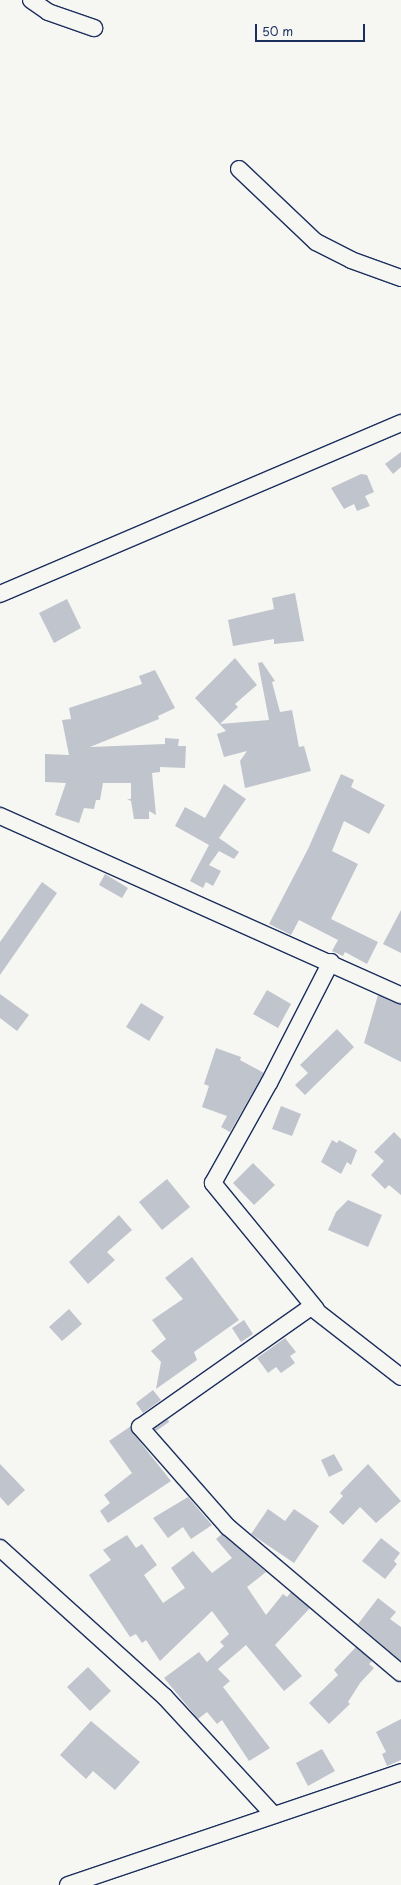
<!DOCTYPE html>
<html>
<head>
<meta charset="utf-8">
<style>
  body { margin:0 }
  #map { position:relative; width:401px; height:1885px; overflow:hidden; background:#f6f6f2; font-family:"Playpen Sans",sans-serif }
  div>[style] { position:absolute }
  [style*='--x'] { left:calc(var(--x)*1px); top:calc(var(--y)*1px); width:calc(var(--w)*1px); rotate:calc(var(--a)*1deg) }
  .building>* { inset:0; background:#c0c4cd }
  .roads { filter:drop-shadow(1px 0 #1b2f5e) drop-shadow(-1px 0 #1b2f5e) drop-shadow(0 1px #1b2f5e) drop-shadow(0 -1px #1b2f5e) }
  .street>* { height:16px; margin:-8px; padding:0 8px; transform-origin:8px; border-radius:8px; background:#f6f6f2 }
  span { translate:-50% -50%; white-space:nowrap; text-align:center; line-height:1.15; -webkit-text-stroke:3px #f6f6f2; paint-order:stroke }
  .scale { position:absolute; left:255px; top:24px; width:110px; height:18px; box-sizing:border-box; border:2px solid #1b2f5e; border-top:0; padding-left:5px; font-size:12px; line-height:14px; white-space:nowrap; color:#1b2f5e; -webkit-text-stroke:3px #f6f6f2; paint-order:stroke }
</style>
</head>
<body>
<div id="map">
  <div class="building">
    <i style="clip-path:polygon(401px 452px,401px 467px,393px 474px,385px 464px)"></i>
    <i style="clip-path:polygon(361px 474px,367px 475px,374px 492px,365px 496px,370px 506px,357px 511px,354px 504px,344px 509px,331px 488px)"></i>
    <i style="clip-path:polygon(295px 593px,304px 641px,274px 644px,274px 639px,233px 646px,228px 620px,274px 609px,272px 598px)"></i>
    <i style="clip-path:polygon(67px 599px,81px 628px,54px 643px,39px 613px)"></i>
    <i style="clip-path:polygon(235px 658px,257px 685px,235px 704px,238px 707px,220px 724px,269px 720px,258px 663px,262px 662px,275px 681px,272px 682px,280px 712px,292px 710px,299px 747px,304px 746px,311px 771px,245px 788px,240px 761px,247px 751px,224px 757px,217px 734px,226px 731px,195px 698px)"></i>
    <i style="clip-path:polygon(155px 670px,175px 708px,158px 716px,159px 719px,90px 747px,165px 744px,165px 738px,179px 739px,178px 746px,186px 746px,185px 768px,160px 767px,160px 772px,152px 773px,156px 815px,149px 811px,149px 819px,134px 819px,131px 801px,127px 799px,131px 799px,131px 783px,103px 783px,100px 800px,96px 800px,94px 809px,84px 808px,79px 823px,55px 815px,66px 783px,45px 782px,45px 754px,69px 755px,62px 720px,71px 719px,69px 708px,142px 684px,139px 676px)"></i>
    <i style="clip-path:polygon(341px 774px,354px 780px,351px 787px,385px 805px,369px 834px,344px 821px,332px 851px,358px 864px,331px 919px,378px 942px,367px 964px,345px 952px,343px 956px,332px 951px,338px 940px,299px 920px,291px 935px,269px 924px,308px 849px)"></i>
    <i style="clip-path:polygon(224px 784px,246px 799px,219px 838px,239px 852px,234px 859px,219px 851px,209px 865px,221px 871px,213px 886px,206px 882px,203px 888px,190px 881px,209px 845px,175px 826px,185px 807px,205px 818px)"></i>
    <i style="clip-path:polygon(105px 874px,128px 888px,122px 898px,99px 885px)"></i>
    <i style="clip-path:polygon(42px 882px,57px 893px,0 975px,0 942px)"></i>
    <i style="clip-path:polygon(401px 910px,401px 953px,383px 944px)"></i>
    <i style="clip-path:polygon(267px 990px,291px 1004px,278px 1028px,253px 1014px)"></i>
    <i style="clip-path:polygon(0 994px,29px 1015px,17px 1031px,0 1018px)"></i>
    <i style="clip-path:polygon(378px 995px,401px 1004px,401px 1062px,364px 1043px)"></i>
    <i style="clip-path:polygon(141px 1003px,164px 1017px,149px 1041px,126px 1027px)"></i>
    <i style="clip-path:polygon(337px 1029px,354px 1047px,305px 1095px,295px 1085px,308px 1073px,300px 1065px)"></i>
    <i style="clip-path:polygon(216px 1048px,241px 1057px,240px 1060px,264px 1073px,230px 1132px,221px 1127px,227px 1116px,202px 1107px,209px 1086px,204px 1084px)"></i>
    <i style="clip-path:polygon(281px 1106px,301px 1114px,292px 1136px,272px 1129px)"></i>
    <i style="clip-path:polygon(394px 1132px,401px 1139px,401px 1195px,389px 1185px,385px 1189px,371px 1175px,384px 1161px,374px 1152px)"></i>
    <i style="clip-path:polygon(332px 1140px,337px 1143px,339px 1140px,357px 1150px,351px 1165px,347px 1162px,341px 1174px,321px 1162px)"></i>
    <i style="clip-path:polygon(253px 1163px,275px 1185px,254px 1205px,233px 1183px)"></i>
    <i style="clip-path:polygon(167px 1179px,190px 1207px,162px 1230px,139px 1202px)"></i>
    <i style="clip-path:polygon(348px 1200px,382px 1215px,368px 1247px,328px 1230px,336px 1212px)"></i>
    <i style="clip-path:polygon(119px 1215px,132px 1230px,107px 1252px,115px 1260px,88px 1284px,69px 1262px)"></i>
    <i style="clip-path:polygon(192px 1257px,239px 1320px,194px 1352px,197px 1360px,156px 1389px,161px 1362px,151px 1351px,166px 1339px,152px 1320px,183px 1299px,165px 1278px)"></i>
    <i style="clip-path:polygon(69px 1309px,82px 1324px,62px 1341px,49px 1327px)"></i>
    <i style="clip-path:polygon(244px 1320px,253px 1334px,241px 1342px,232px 1328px)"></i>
    <i style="clip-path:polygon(285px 1338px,296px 1352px,290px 1356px,295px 1363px,281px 1373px,276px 1367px,268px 1373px,257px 1358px)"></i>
    <i style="clip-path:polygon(153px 1390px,161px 1400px,143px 1413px,136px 1403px)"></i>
    <i style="clip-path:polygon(168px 1419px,169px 1422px,156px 1431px,154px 1429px)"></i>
    <i style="clip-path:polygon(131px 1426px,133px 1433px,171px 1481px,108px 1523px,100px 1511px,110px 1503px,104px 1495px,132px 1473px,109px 1441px)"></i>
    <i style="clip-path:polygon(334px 1454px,343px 1470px,329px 1477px,321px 1460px)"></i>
    <i style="clip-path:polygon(0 1464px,25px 1490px,8px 1506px,0 1497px)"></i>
    <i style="clip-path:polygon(368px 1464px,401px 1501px,376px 1523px,360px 1507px,343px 1525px,329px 1512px,343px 1496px,340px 1493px)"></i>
    <i style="clip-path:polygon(188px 1497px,212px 1525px,191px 1539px,183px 1527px,168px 1538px,153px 1518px)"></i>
    <i style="clip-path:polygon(268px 1509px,285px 1521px,294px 1509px,319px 1526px,294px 1563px,251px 1534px)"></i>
    <i style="clip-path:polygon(222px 1534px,266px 1572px,247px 1587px,266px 1615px,283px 1594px,287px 1597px,291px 1592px,310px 1608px,275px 1645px,302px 1676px,284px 1691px,246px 1645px,218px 1669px,230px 1681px,223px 1687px,270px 1748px,249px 1761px,222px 1720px,217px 1724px,207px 1712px,198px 1719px,164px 1678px,199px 1652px,207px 1662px,224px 1646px,220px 1642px,229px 1634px,212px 1611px,160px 1661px,146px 1640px,142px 1643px,136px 1634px,130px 1637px,89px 1575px,111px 1560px,103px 1550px,127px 1535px,136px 1548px,142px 1544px,157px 1565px,144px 1575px,163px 1603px,185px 1588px,171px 1568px,193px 1551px,212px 1573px,232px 1558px,216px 1539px)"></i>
    <i style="clip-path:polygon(381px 1538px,400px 1553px,394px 1561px,397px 1564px,385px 1579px,362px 1561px)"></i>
    <i style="clip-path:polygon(378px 1598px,396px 1612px,390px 1619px,401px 1627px,401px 1661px,358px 1624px)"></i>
    <i style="clip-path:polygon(356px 1647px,372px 1661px,369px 1664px,374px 1668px,360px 1683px,348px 1702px,350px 1704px,329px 1724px,309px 1703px,338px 1675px,334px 1670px)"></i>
    <i style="clip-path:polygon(88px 1667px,111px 1691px,90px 1711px,67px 1687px)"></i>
    <i style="clip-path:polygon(401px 1719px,401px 1760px,387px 1766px,382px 1754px,386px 1752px,376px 1732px)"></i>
    <i style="clip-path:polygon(91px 1721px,140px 1762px,115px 1790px,93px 1771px,86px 1779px,60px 1755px)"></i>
    <i style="clip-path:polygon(322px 1749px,335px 1771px,308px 1786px,296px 1763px)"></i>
  </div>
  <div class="roads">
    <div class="street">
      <i style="--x:31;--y:0;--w:21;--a:35"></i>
      <i style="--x:48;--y:12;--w:49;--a:19.2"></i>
      <i style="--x:239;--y:169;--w:106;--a:43.5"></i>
      <i style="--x:316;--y:242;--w:39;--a:27"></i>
      <i style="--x:351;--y:260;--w:53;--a:19.8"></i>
      <i style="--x:0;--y:594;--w:436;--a:-23.1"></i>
      <i style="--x:0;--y:816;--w:439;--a:24.1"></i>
      <i style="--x:316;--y:1309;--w:163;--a:-129.3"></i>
      <i style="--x:213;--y:1183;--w:115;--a:-60.8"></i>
      <i style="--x:269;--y:1083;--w:136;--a:-62.9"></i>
      <i style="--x:401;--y:1377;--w:114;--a:-142.1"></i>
      <i style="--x:311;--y:1307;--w:209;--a:144.9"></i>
      <i style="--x:140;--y:1427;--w:133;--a:48.7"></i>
      <i style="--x:228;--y:1527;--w:226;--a:40.2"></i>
      <i style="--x:0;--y:1548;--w:221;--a:42.1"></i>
      <i style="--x:164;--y:1696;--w:162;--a:47.3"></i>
      <i style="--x:68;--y:1885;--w:352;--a:-18.7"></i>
    </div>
  </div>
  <div class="scale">50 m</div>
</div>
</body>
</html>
